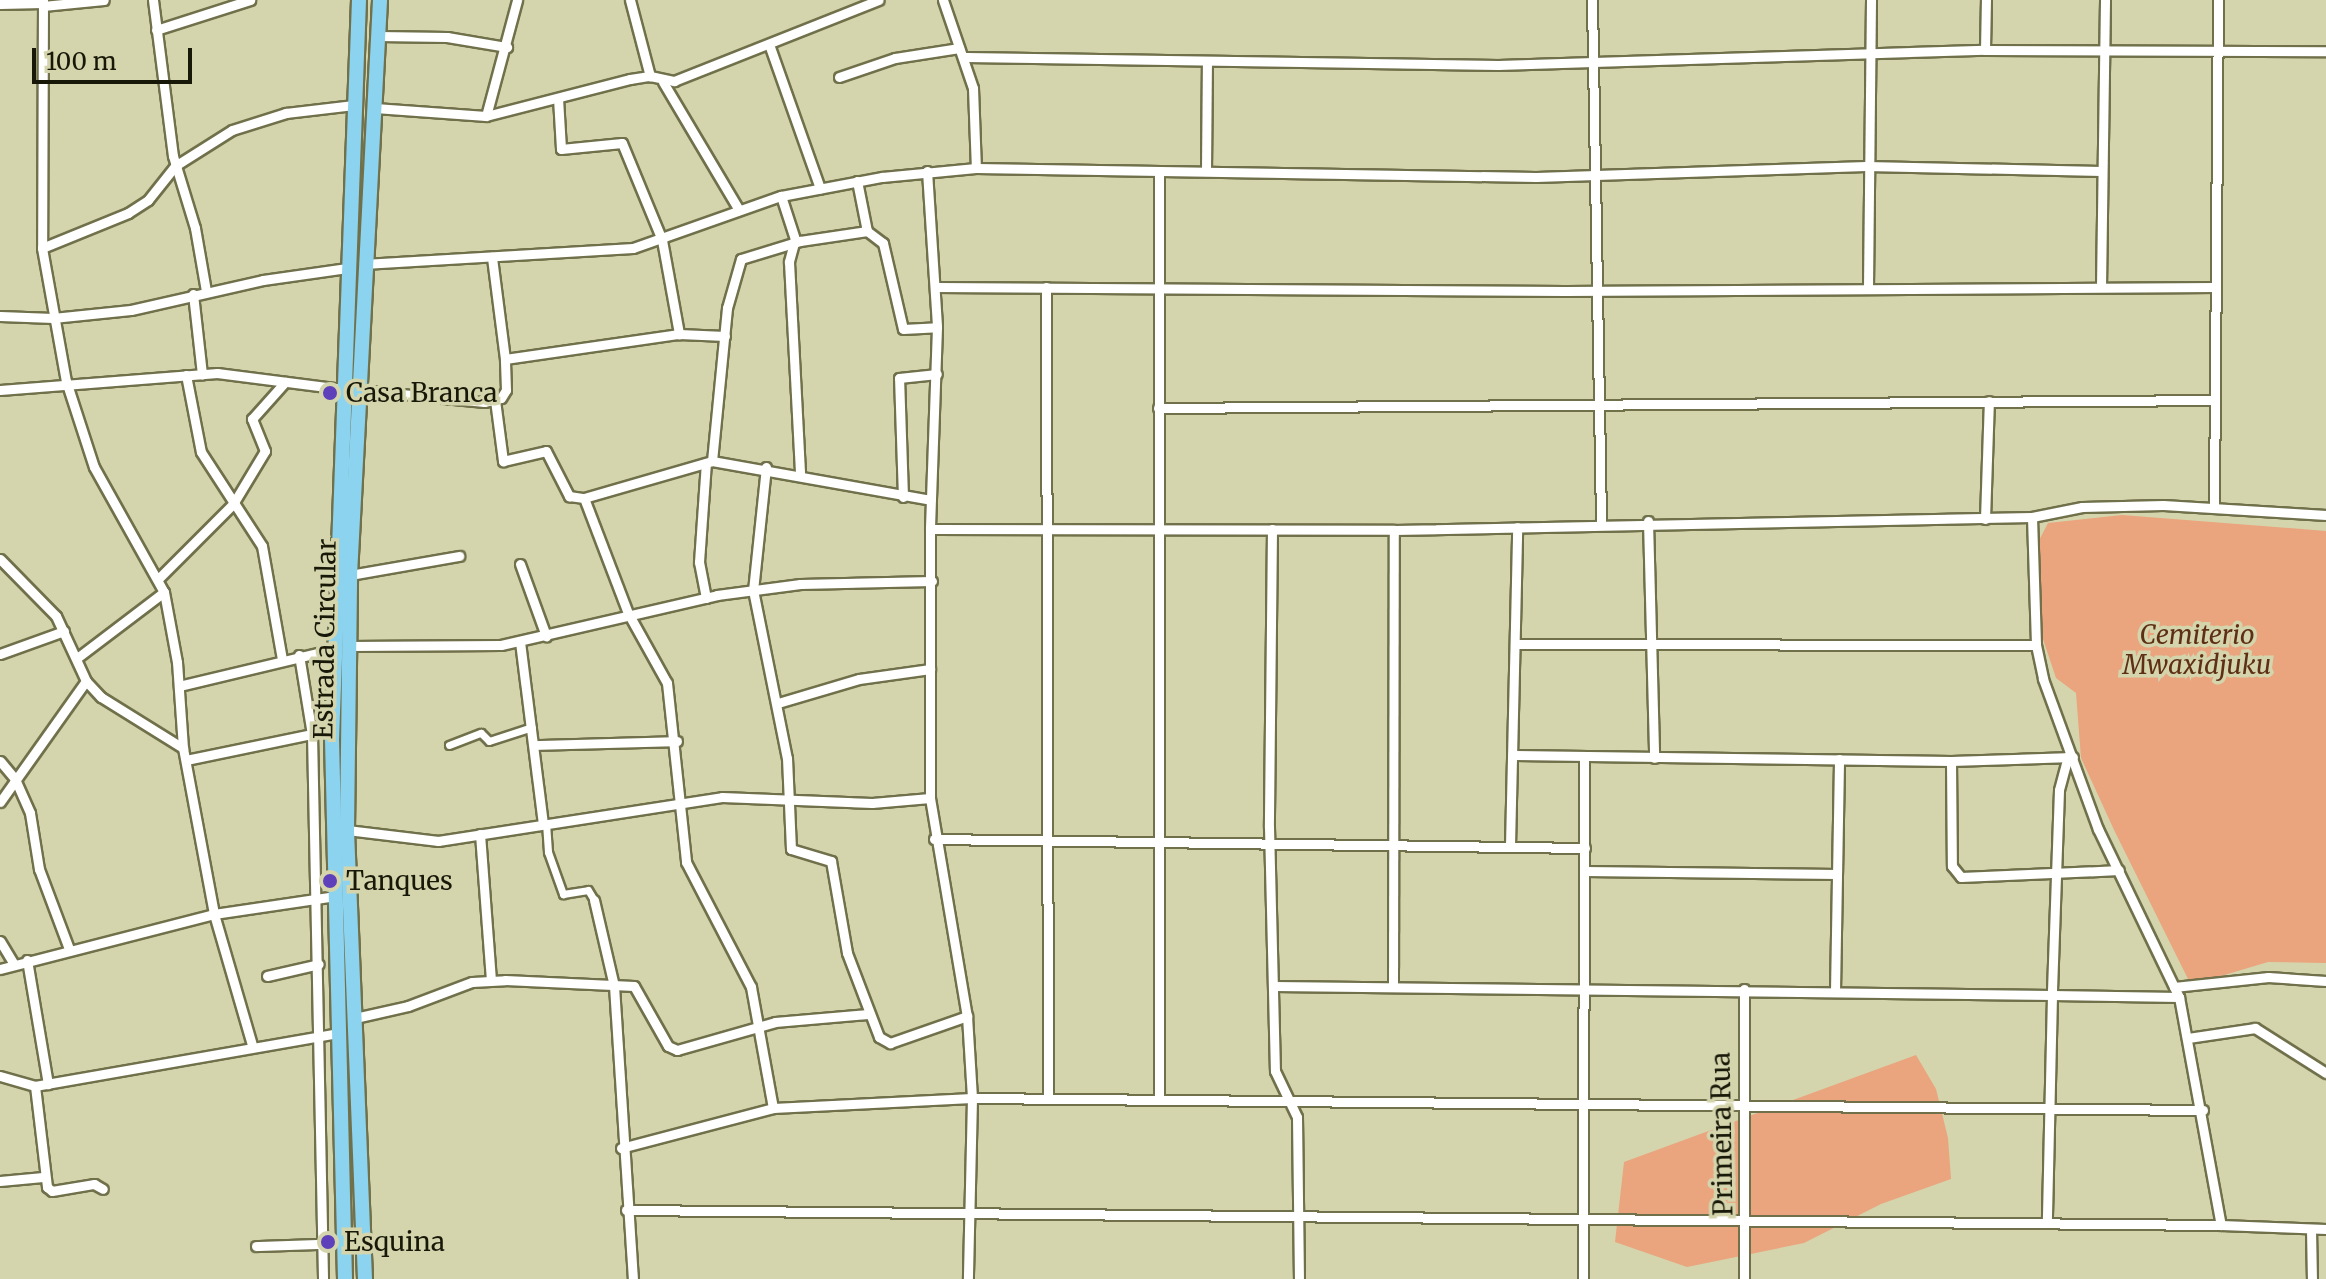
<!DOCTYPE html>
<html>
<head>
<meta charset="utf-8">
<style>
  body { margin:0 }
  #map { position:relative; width:2326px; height:1279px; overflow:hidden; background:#d4d5ac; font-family:Merriweather,serif }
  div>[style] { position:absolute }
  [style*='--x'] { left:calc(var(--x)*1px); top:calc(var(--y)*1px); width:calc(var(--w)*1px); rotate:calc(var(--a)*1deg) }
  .green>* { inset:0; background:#eaa47e }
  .roads { filter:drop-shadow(2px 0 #70704b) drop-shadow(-2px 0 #70704b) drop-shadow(0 2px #70704b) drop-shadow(0 -2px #70704b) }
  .pedestrian>* { height:7px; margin:-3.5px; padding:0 3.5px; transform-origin:3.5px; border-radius:3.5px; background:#fff }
  .minor>* { height:9px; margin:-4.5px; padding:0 4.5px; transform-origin:4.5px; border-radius:4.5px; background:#fff }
  .primary>* { height:14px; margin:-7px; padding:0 7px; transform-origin:7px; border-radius:7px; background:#8cd3ef }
  .dots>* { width:22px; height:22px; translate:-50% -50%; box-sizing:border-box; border:4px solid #d4d5ac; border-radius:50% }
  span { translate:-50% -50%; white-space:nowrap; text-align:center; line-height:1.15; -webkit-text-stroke:7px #d4d5ac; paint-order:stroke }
  .poi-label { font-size:26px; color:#181809 }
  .left { translate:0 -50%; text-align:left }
  .park-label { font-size:26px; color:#5e2f14; font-style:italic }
  .street-label { font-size:26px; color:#181809 }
  .scale { position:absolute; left:32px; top:48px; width:160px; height:36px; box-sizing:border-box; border:4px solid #181809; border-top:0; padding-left:10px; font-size:24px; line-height:28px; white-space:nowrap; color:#181809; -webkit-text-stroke:6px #d4d5ac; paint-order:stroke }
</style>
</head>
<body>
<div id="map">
  <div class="green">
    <i style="clip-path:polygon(2122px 515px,2326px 531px,2326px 963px,2268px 962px,2191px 985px,2115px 832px,2081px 758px,2076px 693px,2056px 678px,2041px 633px,2033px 552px,2048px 523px)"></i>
    <i style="clip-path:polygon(1916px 1055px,1936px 1089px,1948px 1138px,1951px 1179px,1881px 1204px,1804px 1243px,1687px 1267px,1615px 1242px,1624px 1162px)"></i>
  </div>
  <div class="roads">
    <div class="pedestrian">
      <i style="--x:449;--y:745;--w:34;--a:-21"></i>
      <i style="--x:481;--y:733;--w:11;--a:45"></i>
      <i style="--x:489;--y:741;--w:45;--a:-18"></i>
      <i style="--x:546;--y:823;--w:29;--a:86"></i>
      <i style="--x:548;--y:852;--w:45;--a:70.3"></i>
      <i style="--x:563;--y:894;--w:25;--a:-9"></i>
      <i style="--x:588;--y:890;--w:12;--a:59"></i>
    </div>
    <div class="minor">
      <i style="--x:43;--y:0;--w:248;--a:90.2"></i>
      <i style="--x:42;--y:248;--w:135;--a:79.8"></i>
      <i style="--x:66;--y:381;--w:90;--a:72"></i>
      <i style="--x:94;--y:467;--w:143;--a:60.8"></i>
      <i style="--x:164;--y:592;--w:71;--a:79.5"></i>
      <i style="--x:177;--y:662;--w:86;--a:86"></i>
      <i style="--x:183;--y:748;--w:169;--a:79.4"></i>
      <i style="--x:214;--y:914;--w:136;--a:73.8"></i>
      <i style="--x:153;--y:0;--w:157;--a:82.7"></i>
      <i style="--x:173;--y:156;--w:75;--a:73"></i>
      <i style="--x:195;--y:228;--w:64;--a:80.1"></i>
      <i style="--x:630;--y:0;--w:79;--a:75.3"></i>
      <i style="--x:943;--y:0;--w:93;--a:71.2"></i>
      <i style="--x:973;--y:88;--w:80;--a:87.9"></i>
      <i style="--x:1592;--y:0;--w:522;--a:89.01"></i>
      <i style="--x:0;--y:4;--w:43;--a:-1.3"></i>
      <i style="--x:43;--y:6;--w:61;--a:-5.6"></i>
      <i style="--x:156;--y:30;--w:99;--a:-17.7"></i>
      <i style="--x:378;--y:36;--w:69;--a:0.8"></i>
      <i style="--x:447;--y:37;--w:61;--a:9.5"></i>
      <i style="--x:770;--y:47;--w:150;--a:70.5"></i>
      <i style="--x:1985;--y:50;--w:50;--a:-88.9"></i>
      <i style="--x:966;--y:57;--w:532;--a:0.86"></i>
      <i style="--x:1498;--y:65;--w:487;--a:-1.8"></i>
      <i style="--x:1985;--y:50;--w:341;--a:0.2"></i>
      <i style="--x:839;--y:77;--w:59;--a:-18.7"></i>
      <i style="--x:895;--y:58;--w:65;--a:-8.9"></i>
      <i style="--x:663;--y:82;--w:149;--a:59.3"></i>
      <i style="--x:558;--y:98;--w:51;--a:86.6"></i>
      <i style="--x:561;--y:149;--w:61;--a:-5.6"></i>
      <i style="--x:622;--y:143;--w:105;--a:67.6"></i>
      <i style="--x:662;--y:240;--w:96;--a:79.7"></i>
      <i style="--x:375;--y:108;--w:111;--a:4.1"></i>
      <i style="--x:486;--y:116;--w:149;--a:-14.4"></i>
      <i style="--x:630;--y:79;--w:20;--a:-9"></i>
      <i style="--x:650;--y:76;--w:25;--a:12"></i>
      <i style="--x:674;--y:81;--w:220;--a:-21.6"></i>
      <i style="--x:486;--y:116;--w:120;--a:-75"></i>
      <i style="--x:927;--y:171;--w:156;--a:86.3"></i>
      <i style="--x:937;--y:327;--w:202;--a:92"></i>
      <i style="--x:930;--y:529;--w:269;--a:90"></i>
      <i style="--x:930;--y:798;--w:221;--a:80.4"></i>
      <i style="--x:967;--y:1016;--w:82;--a:86.5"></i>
      <i style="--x:972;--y:1098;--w:181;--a:91.3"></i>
      <i style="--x:1159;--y:171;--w:927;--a:90"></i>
      <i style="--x:1206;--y:171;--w:110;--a:-89.5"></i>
      <i style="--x:857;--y:181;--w:51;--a:78.7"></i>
      <i style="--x:781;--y:196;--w:45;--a:72"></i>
      <i style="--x:795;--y:239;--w:24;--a:105"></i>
      <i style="--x:789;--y:262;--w:211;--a:87"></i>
      <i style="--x:42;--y:248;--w:93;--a:-22.1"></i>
      <i style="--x:128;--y:213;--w:24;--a:-33"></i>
      <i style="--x:148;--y:200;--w:43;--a:-51.5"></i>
      <i style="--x:175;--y:166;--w:67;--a:-32.3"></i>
      <i style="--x:232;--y:130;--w:57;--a:-17.5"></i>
      <i style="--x:286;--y:113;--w:68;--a:-6.7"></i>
      <i style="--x:364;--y:264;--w:269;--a:-3.4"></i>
      <i style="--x:633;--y:248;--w:157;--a:-19.4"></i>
      <i style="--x:781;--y:196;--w:103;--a:-10.7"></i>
      <i style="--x:882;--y:177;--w:94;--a:-5.5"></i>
      <i style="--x:976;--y:168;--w:560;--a:0.92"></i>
      <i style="--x:1536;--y:177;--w:330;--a:-1.9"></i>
      <i style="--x:1866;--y:166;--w:235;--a:1.2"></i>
      <i style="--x:936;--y:287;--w:629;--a:0.36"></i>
      <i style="--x:1565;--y:291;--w:650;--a:-0.35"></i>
      <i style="--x:1046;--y:287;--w:811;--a:89.86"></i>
      <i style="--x:1868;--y:287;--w:287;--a:-89.4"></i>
      <i style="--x:2101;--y:287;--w:287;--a:-89.2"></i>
      <i style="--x:193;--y:294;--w:81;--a:83.6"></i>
      <i style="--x:0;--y:316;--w:53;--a:2.2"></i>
      <i style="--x:53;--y:318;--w:78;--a:-5.9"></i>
      <i style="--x:131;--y:310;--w:135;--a:-12.8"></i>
      <i style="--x:263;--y:280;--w:85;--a:-8.1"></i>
      <i style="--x:505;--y:359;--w:176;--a:-8.2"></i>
      <i style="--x:679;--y:334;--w:46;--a:2.5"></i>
      <i style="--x:186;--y:375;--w:78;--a:79"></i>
      <i style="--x:201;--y:452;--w:112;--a:57"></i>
      <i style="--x:262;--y:546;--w:115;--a:80"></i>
      <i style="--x:0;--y:390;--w:218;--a:-4.5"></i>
      <i style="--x:217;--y:373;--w:126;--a:7.3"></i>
      <i style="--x:360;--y:390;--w:125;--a:5.5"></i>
      <i style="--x:484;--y:402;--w:17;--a:-13"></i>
      <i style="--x:501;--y:398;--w:9;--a:-58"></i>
      <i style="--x:506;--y:390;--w:31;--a:-92"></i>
      <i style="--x:505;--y:359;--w:103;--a:-97.3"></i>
      <i style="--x:495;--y:400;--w:62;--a:82.5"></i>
      <i style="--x:503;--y:461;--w:44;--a:-13.1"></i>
      <i style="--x:546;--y:451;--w:51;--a:62.9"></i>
      <i style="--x:569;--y:496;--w:15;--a:8"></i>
      <i style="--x:584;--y:498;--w:123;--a:69.1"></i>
      <i style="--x:628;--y:613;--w:80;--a:60.9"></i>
      <i style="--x:667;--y:683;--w:180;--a:83.9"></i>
      <i style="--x:686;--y:862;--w:141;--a:62.5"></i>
      <i style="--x:751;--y:987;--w:123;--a:79.7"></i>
      <i style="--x:1158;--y:408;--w:1057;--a:-0.43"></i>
      <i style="--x:712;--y:461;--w:154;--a:-84.4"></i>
      <i style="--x:727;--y:308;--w:51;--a:-74.1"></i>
      <i style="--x:741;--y:259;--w:62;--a:-17"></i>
      <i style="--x:800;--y:241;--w:68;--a:-8.5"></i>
      <i style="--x:867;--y:231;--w:20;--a:37"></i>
      <i style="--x:883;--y:243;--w:88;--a:76.9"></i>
      <i style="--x:903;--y:329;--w:34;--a:-3"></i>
      <i style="--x:766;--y:467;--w:124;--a:96"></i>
      <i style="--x:753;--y:590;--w:171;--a:78.6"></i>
      <i style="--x:787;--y:758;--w:91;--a:87.5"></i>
      <i style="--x:791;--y:849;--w:42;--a:16.7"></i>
      <i style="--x:831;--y:861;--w:93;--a:80.1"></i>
      <i style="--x:847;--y:953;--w:90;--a:69.1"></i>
      <i style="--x:879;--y:1037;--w:13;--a:29"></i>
      <i style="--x:890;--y:1043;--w:82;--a:-19.3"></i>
      <i style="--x:903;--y:497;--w:119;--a:-91.9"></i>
      <i style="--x:899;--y:378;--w:38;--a:-6"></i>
      <i style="--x:584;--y:498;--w:133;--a:-16.1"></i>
      <i style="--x:712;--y:461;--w:222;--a:10.1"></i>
      <i style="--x:2214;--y:505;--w:505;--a:-89.55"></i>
      <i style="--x:2326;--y:515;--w:163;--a:-176.5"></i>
      <i style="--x:2163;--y:505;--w:81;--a:178.6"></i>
      <i style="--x:2082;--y:507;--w:51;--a:168.7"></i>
      <i style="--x:2032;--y:517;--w:128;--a:88.2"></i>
      <i style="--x:2036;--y:645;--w:35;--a:78"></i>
      <i style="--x:2043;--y:679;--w:160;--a:69.9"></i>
      <i style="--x:2098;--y:829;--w:187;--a:64.3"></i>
      <i style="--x:2179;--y:997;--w:232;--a:79.6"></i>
      <i style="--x:2221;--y:1225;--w:105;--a:2.2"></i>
      <i style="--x:1985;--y:519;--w:118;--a:-88.1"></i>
      <i style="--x:1648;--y:521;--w:237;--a:88.5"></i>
      <i style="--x:930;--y:529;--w:464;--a:0.1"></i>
      <i style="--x:1394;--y:530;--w:638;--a:-1.17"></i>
      <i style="--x:1272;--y:529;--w:298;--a:90.6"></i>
      <i style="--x:1269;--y:827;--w:244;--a:88.6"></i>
      <i style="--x:1275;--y:1071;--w:51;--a:64.4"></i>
      <i style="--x:1297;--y:1117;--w:162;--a:89.3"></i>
      <i style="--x:0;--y:559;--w:80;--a:45.5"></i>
      <i style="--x:56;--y:616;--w:72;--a:65.2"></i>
      <i style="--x:86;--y:681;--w:22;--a:47"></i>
      <i style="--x:101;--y:697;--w:97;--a:31.9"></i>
      <i style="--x:520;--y:564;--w:77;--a:70.1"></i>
      <i style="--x:350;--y:575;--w:111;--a:-9.9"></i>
      <i style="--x:158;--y:579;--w:106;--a:-45"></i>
      <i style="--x:233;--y:504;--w:62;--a:-58.9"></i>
      <i style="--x:265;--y:451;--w:35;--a:-112"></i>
      <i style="--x:252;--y:419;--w:50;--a:-48.3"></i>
      <i style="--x:706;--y:598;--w:37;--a:-101"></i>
      <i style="--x:699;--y:562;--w:99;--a:-86"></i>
      <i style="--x:520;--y:642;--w:183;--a:82.8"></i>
      <i style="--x:1516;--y:644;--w:520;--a:0.11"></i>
      <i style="--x:349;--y:646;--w:152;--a:-0.4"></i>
      <i style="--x:501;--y:645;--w:222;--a:-13"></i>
      <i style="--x:717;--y:595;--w:84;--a:-7.5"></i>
      <i style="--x:800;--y:584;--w:132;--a:-1.3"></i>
      <i style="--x:0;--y:654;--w:68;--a:-19.8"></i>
      <i style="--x:299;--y:655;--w:80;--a:80.7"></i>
      <i style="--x:312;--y:734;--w:545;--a:88.84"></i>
      <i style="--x:77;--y:658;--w:109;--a:-37.2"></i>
      <i style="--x:179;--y:686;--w:159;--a:-13.4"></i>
      <i style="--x:778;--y:703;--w:84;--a:-16.5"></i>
      <i style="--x:859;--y:679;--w:72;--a:-8"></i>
      <i style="--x:536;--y:745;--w:141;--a:-1.6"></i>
      <i style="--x:1515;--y:755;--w:436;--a:0.8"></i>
      <i style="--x:1951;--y:761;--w:122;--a:-1.9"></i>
      <i style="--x:2068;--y:756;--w:35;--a:105"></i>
      <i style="--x:2059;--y:790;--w:205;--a:92"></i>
      <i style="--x:2052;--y:995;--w:127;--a:0.9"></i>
      <i style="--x:186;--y:760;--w:129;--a:-11.7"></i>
      <i style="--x:0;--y:761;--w:23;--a:50"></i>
      <i style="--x:15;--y:779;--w:37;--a:66"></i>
      <i style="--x:30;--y:813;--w:57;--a:80.9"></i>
      <i style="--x:39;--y:869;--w:85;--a:69.4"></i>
      <i style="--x:1951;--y:761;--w:105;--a:89.5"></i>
      <i style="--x:1952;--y:866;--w:14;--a:51"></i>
      <i style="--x:1961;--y:877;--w:158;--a:-2.5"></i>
      <i style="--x:0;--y:802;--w:148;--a:-54.6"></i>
      <i style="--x:347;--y:830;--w:92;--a:6.9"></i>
      <i style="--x:438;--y:841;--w:287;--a:-8.8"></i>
      <i style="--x:722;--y:797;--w:150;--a:2.3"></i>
      <i style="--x:872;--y:803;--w:58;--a:-4.9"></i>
      <i style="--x:480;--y:834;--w:146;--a:85.7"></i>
      <i style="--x:934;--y:839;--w:651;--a:0.79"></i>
      <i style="--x:1510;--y:846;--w:319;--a:-88.7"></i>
      <i style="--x:1585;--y:871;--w:252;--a:0.7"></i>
      <i style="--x:594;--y:900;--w:88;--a:76.9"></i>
      <i style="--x:614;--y:986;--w:294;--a:86.3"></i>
      <i style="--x:0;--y:941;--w:26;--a:59"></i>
      <i style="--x:27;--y:960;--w:126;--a:80.4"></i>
      <i style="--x:0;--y:969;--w:221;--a:-14.4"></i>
      <i style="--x:214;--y:914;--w:123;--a:-8.4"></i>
      <i style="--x:267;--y:976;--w:53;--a:-13"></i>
      <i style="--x:1274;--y:986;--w:778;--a:0.66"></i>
      <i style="--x:2052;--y:995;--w:227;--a:91.3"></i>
      <i style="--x:1393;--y:986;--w:456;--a:-89.9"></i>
      <i style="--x:2174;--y:987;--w:95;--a:-6.1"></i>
      <i style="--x:2268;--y:977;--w:58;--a:3.9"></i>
      <i style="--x:1744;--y:989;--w:290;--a:90"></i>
      <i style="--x:1835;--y:991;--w:232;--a:-89"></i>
      <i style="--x:355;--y:1018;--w:54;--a:-12.8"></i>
      <i style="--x:408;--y:1006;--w:68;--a:-20.6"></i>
      <i style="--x:472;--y:982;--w:33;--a:-3"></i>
      <i style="--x:505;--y:980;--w:129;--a:2.7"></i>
      <i style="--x:634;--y:986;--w:69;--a:60.5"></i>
      <i style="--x:668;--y:1046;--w:10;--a:24"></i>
      <i style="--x:677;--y:1050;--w:102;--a:-15.9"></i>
      <i style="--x:775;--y:1022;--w:93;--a:-4.9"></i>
      <i style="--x:2188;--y:1038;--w:68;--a:-8.5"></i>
      <i style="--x:2255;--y:1028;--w:84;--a:32.4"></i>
      <i style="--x:0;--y:1076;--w:36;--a:16"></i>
      <i style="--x:35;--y:1086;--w:310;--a:-9.9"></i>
      <i style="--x:35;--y:1086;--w:102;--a:83.2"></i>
      <i style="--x:47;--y:1187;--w:6;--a:39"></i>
      <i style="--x:52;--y:1191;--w:43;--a:-9.5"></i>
      <i style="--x:94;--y:1184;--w:10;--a:29"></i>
      <i style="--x:621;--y:1148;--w:157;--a:-14.7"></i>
      <i style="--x:773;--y:1108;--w:199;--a:-2.9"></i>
      <i style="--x:972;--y:1098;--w:1231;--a:0.56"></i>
      <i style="--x:0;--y:1181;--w:43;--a:-5.3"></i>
      <i style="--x:626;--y:1210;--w:1595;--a:0.54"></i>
      <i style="--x:2311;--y:1229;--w:50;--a:88.9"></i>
      <i style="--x:256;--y:1246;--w:64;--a:-1.8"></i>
      <i style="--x:1583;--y:1279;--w:522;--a:-89.89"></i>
    </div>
    <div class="primary">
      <i style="--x:345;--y:1279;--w:539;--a:-91.38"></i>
      <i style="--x:332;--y:740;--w:740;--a:-87.91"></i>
      <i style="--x:365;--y:1279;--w:449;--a:-92.3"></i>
      <i style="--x:347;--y:830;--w:255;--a:-89.3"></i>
      <i style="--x:350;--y:575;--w:576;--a:-87.01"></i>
    </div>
  </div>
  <div class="dots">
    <i style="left:330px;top:393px;background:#5e41ba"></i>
    <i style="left:330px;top:881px;background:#5e41ba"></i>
    <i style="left:328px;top:1242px;background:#5e41ba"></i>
  </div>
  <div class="poi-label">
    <span class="left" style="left:346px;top:393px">Casa Branca</span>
    <span class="left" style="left:346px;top:881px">Tanques</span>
    <span class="left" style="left:344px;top:1242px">Esquina</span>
  </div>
  <div class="park-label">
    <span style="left:2197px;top:650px">Cemiterio<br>Mwaxidjuku</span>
  </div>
  <div class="street-label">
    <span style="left:325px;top:639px;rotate:-89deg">Estrada Circular</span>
    <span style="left:1722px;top:1134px;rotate:-91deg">Primeira Rua</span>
  </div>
  <div class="scale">100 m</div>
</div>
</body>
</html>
